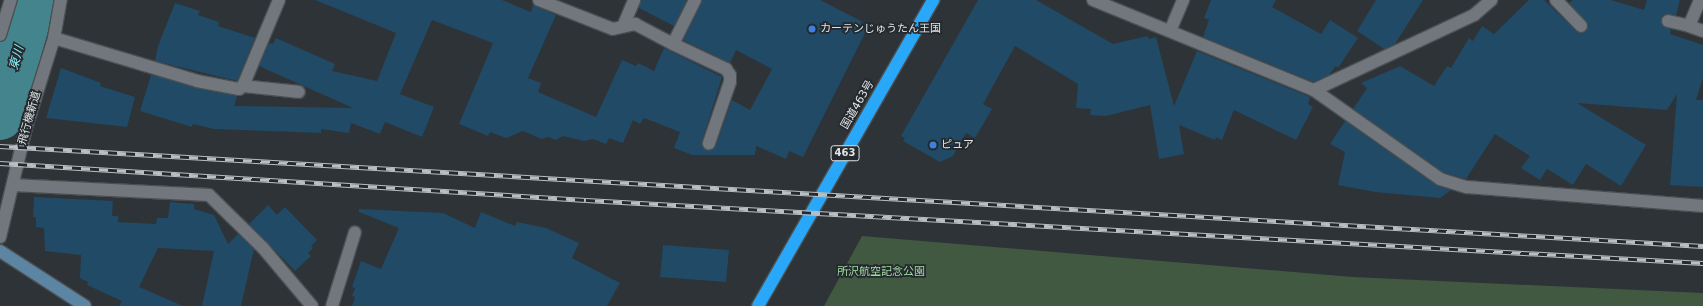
<!DOCTYPE html>
<html>
<head>
<meta charset="utf-8">
<style>
  body { margin:0 }
  #map { position:relative; width:1703px; height:306px; overflow:hidden; background:#2d3337; font-family:"DejaVu Sans","Noto Sans JP",sans-serif }
  div>[style] { position:absolute }
  [style*='--x'] { left:calc(var(--x)*1px); top:calc(var(--y)*1px); width:calc(var(--w)*1px); rotate:calc(var(--a)*1deg) }
  .green>* { inset:0; background:#415841 }
  .river>* { height:46px; margin:-23px; padding:0 23px; transform-origin:23px; border-radius:23px; background:#44848c }
  .building>* { inset:0; background:#204a65 }
  .roads { filter:drop-shadow(1px 0 #4b4f52) drop-shadow(-1px 0 #4b4f52) drop-shadow(0 1px #4b4f52) drop-shadow(0 -1px #4b4f52) }
  .lane>* { height:12px; margin:-6px; padding:0 6px; transform-origin:6px; border-radius:6px; background:#71777c }
  .street>* { height:12px; margin:-6px; padding:0 6px; transform-origin:6px; border-radius:6px; background:#71777c }
  .secondary>* { height:12px; margin:-6px; padding:0 6px; transform-origin:6px; border-radius:6px; background:#5b85a2 }
  .highway>* { height:12px; margin:-6px; padding:0 6px; transform-origin:6px; border-radius:6px; background:#29a7f9 }
  .rail>* { height:4.5px; margin-top:-2.25px; transform-origin:0; background:repeating-linear-gradient(90deg,#24292d 0 9px,#babfc1 0 18px); box-sizing:border-box; border-block:1px solid #babfc1 }
  .dots>* { width:11px; height:11px; translate:-50% -50%; box-sizing:border-box; border:2px solid #24292d; border-radius:50% }
  span { translate:-50% -50%; white-space:nowrap; text-align:center; line-height:1.15; -webkit-text-stroke:3.5px #24292d; paint-order:stroke }
  .shield-label span { padding:1px 3px; background:#24292d; border:1px solid; border-radius:3px; -webkit-text-stroke-width:0 }
  .shield-label { font-size:10px; color:#e1e5e7; font-weight:700 }
  .poi-label { font-size:11px; color:#e1e5e7 }
  .left { translate:0 -50%; text-align:left }
  .street-label { font-size:11px; color:#e1e5e7 }
  .park-label { font-size:11px; color:#a2dba4 }
  .water-label { font-size:12px; color:#89eefb; font-style:italic }
</style>
</head>
<body>
<div id="map">
  <div class="green">
    <i style="clip-path:polygon(862px 236px,1353px 277px,1703px 293px,1703px 306px,824px 306px)"></i>
  </div>
  <div class="river">
    <i style="--x:0;--y:117;--w:122;--a:-74.2"></i>
  </div>
  <div class="building">
    <i style="clip-path:polygon(315px 0,502px 0,531px 12px,533px 5px,556px 15px,528px 78px,541px 83px,538px 92px,596px 117px,622px 60px,636px 66px,638px 63px,654px 71px,664px 48px,722px 77px,702px 141px,704px 148px,710px 150px,716px 145px,732px 100px,750px 110px,772px 69px,736px 50px,730px 63px,683px 40px,702px 0,820px 0,869px 25px,803px 157px,789px 151px,786px 159px,756px 146px,755px 155px,692px 155px,674px 148px,680px 132px,644px 118px,640px 124px,633px 120px,623px 143px,609px 138px,606px 144px,593px 139px,584px 141px,563px 136px,556px 140px,548px 137px,542px 139px,523px 131px,506px 138px,490px 132px,488px 136px,459px 124px,493px 43px,432px 20px,400px 94px,434px 107px,422px 137px,385px 122px,380px 134px,351px 123px,349px 133px,321px 129px,321px 133px,214px 129px,193px 124px,192px 127px,140px 111px,151px 75px,237px 96px,234px 106px,353px 108px,259px 66px,269px 43px,273px 44px,276px 38px,335px 64px,332px 71px,377px 81px,396px 33px)"></i>
    <i style="clip-path:polygon(641px 0,687px 0,674px 26px,639px 8px)"></i>
    <i style="clip-path:polygon(978px 0,1036px 0,1113px 44px,1148px 36px,1149px 39px,1156px 37px,1174px 106px,1197px 51px,1310px 97px,1308px 104px,1313px 107px,1296px 140px,1234px 110px,1222px 140px,1216px 137px,1215px 140px,1179px 125px,1184px 154px,1159px 159px,1150px 105px,1106px 116px,1090px 115px,1091px 109px,1076px 108px,1078px 84px,1015px 46px,983px 104px,992px 109px,975px 138px,966px 133px,953px 156px,940px 162px,903px 141px,905px 138px,901px 136px)"></i>
    <i style="clip-path:polygon(1211px 0,1276px 0,1272px 7px,1321px 34px,1330px 20px,1358px 38px,1338px 68px,1336px 66px,1329px 75px,1314px 82px,1203px 37px,1209px 20px,1204px 18px)"></i>
    <i style="clip-path:polygon(1376px 0,1423px 0,1395px 44px,1384px 49px,1357px 31px)"></i>
    <i style="clip-path:polygon(1529px 0,1544px 0,1576px 31px,1582px 33px,1588px 24px,1569px 3px,1573px 0,1611px 0,1644px 10px,1647px 0,1680px 0,1676px 15px,1666px 14px,1661px 23px,1671px 30px,1670px 34px,1703px 45px,1703px 78px,1696px 100px,1703px 100px,1703px 187px,1670px 185px,1677px 94px,1667px 110px,1577px 103px,1646px 145px,1621px 186px,1586px 164px,1573px 185px,1547px 169px,1540px 180px,1521px 168px,1530px 156px,1495px 134px,1466px 179px,1443px 172px,1353px 109px,1367px 88px,1361px 83px,1400px 66px,1434px 86px,1447px 66px,1451px 68px,1469px 38px,1473px 41px,1482px 26px,1494px 34px)"></i>
    <i style="clip-path:polygon(175px 3px,200px 11px,198px 15px,219px 22px,218px 26px,255px 38px,237px 81px,155px 61px,158px 46px)"></i>
    <i style="clip-path:polygon(61px 68px,101px 83px,100px 86px,135px 97px,127px 127px,46px 118px)"></i>
    <i style="clip-path:polygon(1345px 121px,1436px 185px,1451px 190px,1440px 198px,1375px 192px,1338px 185px,1345px 152px,1330px 144px)"></i>
    <i style="clip-path:polygon(34px 197px,113px 201px,112px 216px,118px 216px,118px 222px,156px 224px,157px 218px,168px 218px,170px 202px,194px 204px,194px 209px,214px 215px,228px 244px,238px 234px,254px 249px,241px 306px,202px 306px,214px 251px,158px 248px,139px 287px,183px 306px,119px 306px,122px 301px,87px 285px,88px 282px,80px 278px,81px 255px,45px 251px,44px 228px,36px 227px,36px 217px,33px 217px)"></i>
    <i style="clip-path:polygon(268px 205px,277px 215px,285px 207px,317px 240px,311px 246px,313px 248px,308px 253px,311px 256px,295px 271px,249px 224px)"></i>
    <i style="clip-path:polygon(359px 209px,443px 213px,475px 228px,481px 212px,515px 226px,517px 222px,546px 228px,579px 243px,572px 258px,620px 283px,607px 306px,352px 306px,355px 297px,352px 296px,355px 288px,352px 287px,361px 261px,381px 269px,399px 228px,359px 212px)"></i>
    <i style="clip-path:polygon(663px 245px,729px 250px,726px 282px,660px 277px)"></i>
  </div>
  <div class="roads">
    <div class="lane">
      <i style="--x:1556;--y:0;--w:36;--a:46"></i>
      <i style="--x:1668;--y:21;--w:22;--a:13"></i>
      <i style="--x:1689;--y:26;--w:28;--a:-67"></i>
      <i style="--x:624;--y:24;--w:26;--a:-67"></i>
      <i style="--x:1689;--y:26;--w:15;--a:20"></i>
      <i style="--x:673;--y:44;--w:59;--a:25.3"></i>
      <i style="--x:726;--y:69;--w:7;--a:56"></i>
      <i style="--x:730;--y:75;--w:7;--a:90"></i>
      <i style="--x:730;--y:82;--w:65;--a:109"></i>
      <i style="--x:243;--y:86;--w:56;--a:6.1"></i>
      <i style="--x:332;--y:306;--w:77;--a:-72.7"></i>
    </div>
    <div class="street">
      <i style="--x:539;--y:0;--w:79;--a:21.4"></i>
      <i style="--x:613;--y:29;--w:23;--a:-13"></i>
      <i style="--x:635;--y:24;--w:43;--a:27.8"></i>
      <i style="--x:673;--y:44;--w:49;--a:-63.4"></i>
      <i style="--x:1093;--y:0;--w:239;--a:22.2"></i>
      <i style="--x:1314;--y:90;--w:154;--a:35.2"></i>
      <i style="--x:1440;--y:179;--w:28;--a:17"></i>
      <i style="--x:1467;--y:187;--w:237;--a:4.6"></i>
      <i style="--x:1170;--y:31;--w:34;--a:-67"></i>
      <i style="--x:0;--y:35;--w:37;--a:-73"></i>
      <i style="--x:54;--y:38;--w:149;--a:16.7"></i>
      <i style="--x:197;--y:81;--w:43;--a:10.8"></i>
      <i style="--x:239;--y:89;--w:5;--a:-37"></i>
      <i style="--x:243;--y:86;--w:93;--a:-67.3"></i>
      <i style="--x:1314;--y:90;--w:177;--a:-25.1"></i>
      <i style="--x:1474;--y:15;--w:23;--a:-41"></i>
      <i style="--x:13;--y:185;--w:196;--a:2.9"></i>
      <i style="--x:209;--y:195;--w:76;--a:44.5"></i>
      <i style="--x:263;--y:248;--w:76;--a:49.8"></i>
      <i style="--x:0;--y:237;--w:112;--a:-76.6"></i>
      <i style="--x:26;--y:128;--w:94;--a:-72.7"></i>
      <i style="--x:54;--y:38;--w:39;--a:-80"></i>
    </div>
    <div class="secondary">
      <i style="--x:0;--y:251;--w:101;--a:32.9"></i>
    </div>
    <div class="highway">
      <i style="--x:758;--y:306;--w:353;--a:-60.2"></i>
    </div>
  </div>
  <div class="rail">
    <i style="--x:0;--y:146;--w:1706;--a:3.36"></i>
    <i style="--x:0;--y:163;--w:587;--a:3.61"></i>
    <i style="--x:586;--y:200;--w:1119;--a:3.23"></i>
  </div>
  <div class="dots">
    <i style="left:812px;top:29px;background:#3f7fe0"></i>
    <i style="left:933px;top:145px;background:#3f7fe0"></i>
  </div>
  <div class="shield-label">
    <span style="left:845px;top:153px">463</span>
  </div>
  <div class="poi-label">
    <span class="left" style="left:820px;top:29px">カーテンじゅうたん王国</span>
    <span class="left" style="left:941px;top:145px">ピュア</span>
  </div>
  <div class="street-label">
    <span style="left:858px;top:105px;rotate:-60deg">国道463号</span>
    <span style="left:30px;top:118px;rotate:-74deg">飛行機新道</span>
  </div>
  <div class="park-label">
    <span style="left:881px;top:272px">所沢航空記念公園</span>
  </div>
  <div class="water-label">
    <span style="left:17px;top:58px;rotate:-74deg">東川</span>
  </div>
</div>
</body>
</html>
